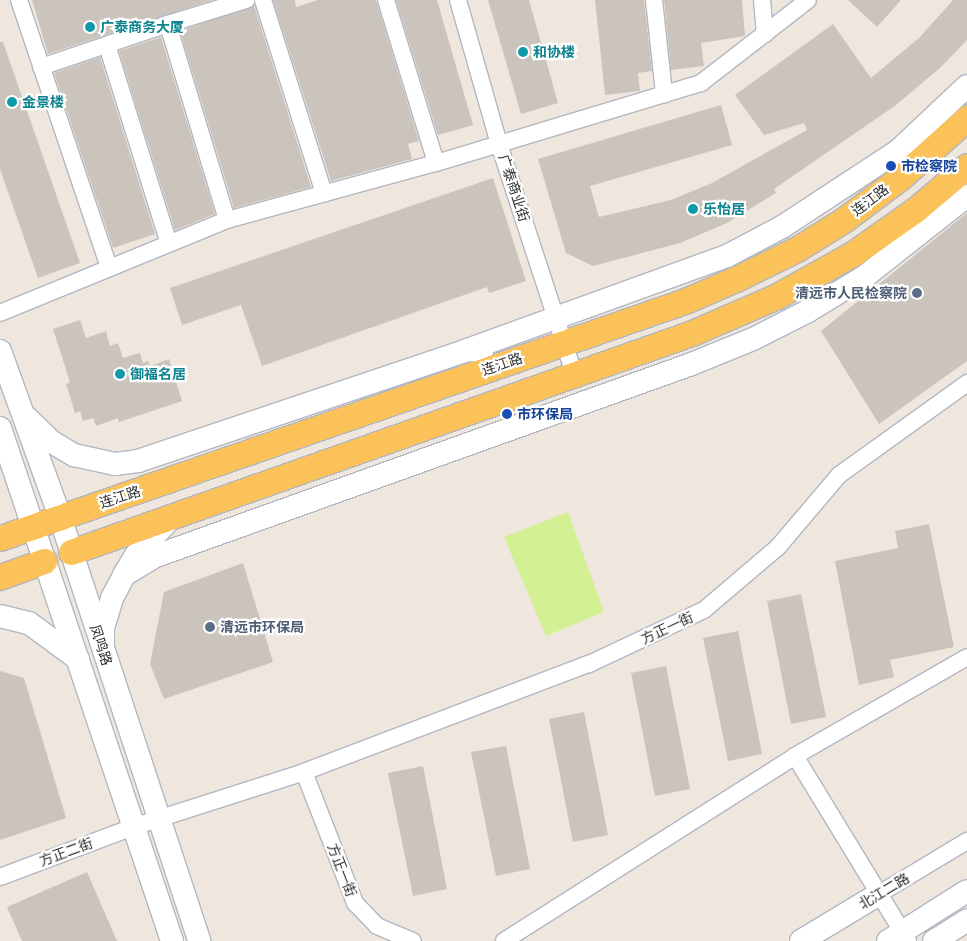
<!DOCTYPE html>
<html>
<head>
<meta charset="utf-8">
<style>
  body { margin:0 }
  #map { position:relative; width:967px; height:941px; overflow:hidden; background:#efe6de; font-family:Arial,"Noto Sans SC",sans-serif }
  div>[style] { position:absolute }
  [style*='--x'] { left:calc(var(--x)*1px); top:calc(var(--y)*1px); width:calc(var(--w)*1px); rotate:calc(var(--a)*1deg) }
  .pitch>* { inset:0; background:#d3f093 }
  .building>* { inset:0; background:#cbc4bd }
  .roads { filter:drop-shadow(1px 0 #b2b7c1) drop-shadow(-1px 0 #b2b7c1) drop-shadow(0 1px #b2b7c1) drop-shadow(0 -1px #b2b7c1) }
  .street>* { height:16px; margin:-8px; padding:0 8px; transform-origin:8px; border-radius:8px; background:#fff }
  .secondary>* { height:22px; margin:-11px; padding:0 11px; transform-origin:11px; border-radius:11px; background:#fff }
  .primary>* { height:25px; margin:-12.5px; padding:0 12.5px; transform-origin:12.5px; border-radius:12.5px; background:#fac258 }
  .dots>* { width:14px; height:14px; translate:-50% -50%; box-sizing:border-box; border:2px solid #fff; border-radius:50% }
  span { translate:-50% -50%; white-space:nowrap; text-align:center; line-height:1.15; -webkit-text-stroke:4.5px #fff; paint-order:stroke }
  .culture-label { font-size:14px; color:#0d838f; font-weight:700 }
  .left { translate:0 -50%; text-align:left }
  .transit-label { font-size:14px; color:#164399; font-weight:700 }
  .street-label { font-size:14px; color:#2d2d2d }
  .service-label { font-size:14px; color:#4e5e75; font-weight:700 }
  .right { translate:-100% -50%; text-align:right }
</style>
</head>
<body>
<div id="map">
  <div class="pitch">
    <i style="clip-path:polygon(568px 512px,604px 612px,546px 636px,504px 537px)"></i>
  </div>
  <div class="building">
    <i style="clip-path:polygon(32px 0,212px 0,48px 54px)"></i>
    <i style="clip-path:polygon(273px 0,295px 0,296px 7px,318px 0,376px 0,419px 141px,408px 144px,412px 159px,331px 181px)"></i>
    <i style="clip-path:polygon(396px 0,437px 0,473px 125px,438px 135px)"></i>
    <i style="clip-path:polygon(488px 0,529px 0,558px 103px,521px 114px)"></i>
    <i style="clip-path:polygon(595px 0,644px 0,652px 71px,638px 73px,640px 91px,605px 95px)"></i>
    <i style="clip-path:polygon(664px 0,742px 0,745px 36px,701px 43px,704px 66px,671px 70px)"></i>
    <i style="clip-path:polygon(848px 0,901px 0,877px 27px)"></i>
    <i style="clip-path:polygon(953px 0,967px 0,967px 40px,941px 67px,896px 105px,774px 189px,776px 193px,727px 223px,680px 243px,593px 266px,566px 253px,538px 159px,721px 105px,732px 145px,590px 186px,599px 217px,671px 200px,712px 183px,807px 130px,804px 123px,764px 135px,735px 95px,833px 24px,871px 78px,919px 38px)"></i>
    <i style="clip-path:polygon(254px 5px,311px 187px,234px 208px,180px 31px)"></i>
    <i style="clip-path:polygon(161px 37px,215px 214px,175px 230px,119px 51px)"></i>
    <i style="clip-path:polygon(0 42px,3px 42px,80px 263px,38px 278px,0 169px)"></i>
    <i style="clip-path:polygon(100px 57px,155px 234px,113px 248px,54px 73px)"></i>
    <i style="clip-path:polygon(493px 178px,526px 281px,489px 293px,487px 287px,262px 366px,241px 305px,182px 325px,170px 288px)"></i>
    <i style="clip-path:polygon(967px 213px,967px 361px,879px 424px,821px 331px)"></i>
    <i style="clip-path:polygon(80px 320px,86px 338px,106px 331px,110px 346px,118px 343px,123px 358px,140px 353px,143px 363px,148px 361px,150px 366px,169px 359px,182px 401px,119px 422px,118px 418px,96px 426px,93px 418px,83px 421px,80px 411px,75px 413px,66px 384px,70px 382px,53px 329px)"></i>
    <i style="clip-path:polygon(929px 524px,954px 647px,890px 660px,894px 677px,859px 685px,835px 561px,898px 548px,895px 531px)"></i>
    <i style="clip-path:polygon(243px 563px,273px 662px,164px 699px,150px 664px,164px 592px)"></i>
    <i style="clip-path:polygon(801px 594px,826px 717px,791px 724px,767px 601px)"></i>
    <i style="clip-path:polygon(738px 631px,762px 754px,728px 761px,703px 638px)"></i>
    <i style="clip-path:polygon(666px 666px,690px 789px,655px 796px,631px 673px)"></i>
    <i style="clip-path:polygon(0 671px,24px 678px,66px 818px,0 840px)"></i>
    <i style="clip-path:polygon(584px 712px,608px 835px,573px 842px,549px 719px)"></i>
    <i style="clip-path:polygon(506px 746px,530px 869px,496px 876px,471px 752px)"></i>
    <i style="clip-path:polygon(423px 766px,447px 889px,413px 896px,388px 773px)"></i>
    <i style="clip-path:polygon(87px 872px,117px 941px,22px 941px,7px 907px)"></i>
  </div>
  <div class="roads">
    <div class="street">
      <i style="--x:19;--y:0;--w:283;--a:71.4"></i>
      <i style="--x:263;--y:0;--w:203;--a:72.5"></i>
      <i style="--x:386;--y:0;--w:170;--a:72.9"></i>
      <i style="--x:458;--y:0;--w:150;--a:74.1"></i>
      <i style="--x:499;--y:144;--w:242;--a:71.9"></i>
      <i style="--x:654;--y:0;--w:95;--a:83.9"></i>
      <i style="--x:762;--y:0;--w:34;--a:85"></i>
      <i style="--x:107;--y:45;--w:208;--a:72.7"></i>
      <i style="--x:41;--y:67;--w:134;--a:-18.7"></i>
      <i style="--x:227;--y:220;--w:205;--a:-106.8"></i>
      <i style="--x:168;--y:24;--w:82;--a:-17.1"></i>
      <i style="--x:0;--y:313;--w:245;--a:-22.3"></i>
      <i style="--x:227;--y:220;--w:217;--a:-15.3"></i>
      <i style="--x:436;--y:163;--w:277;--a:-16.8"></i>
      <i style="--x:701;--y:83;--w:135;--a:-37.8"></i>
      <i style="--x:795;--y:756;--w:217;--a:58.6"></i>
      <i style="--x:304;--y:772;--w:141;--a:68.7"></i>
      <i style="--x:355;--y:903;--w:32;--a:46"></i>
      <i style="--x:377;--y:926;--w:39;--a:23"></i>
      <i style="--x:0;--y:877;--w:142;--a:-20.6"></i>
      <i style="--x:133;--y:827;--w:180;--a:-17.8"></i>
      <i style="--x:304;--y:772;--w:305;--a:-20.8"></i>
      <i style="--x:589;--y:664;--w:127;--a:-25.2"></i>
      <i style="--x:704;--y:610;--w:97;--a:-40.4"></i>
      <i style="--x:778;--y:547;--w:94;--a:-49.7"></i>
      <i style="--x:839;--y:475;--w:158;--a:-35.7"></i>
      <i style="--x:879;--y:894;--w:103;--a:-31.1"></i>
      <i style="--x:504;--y:941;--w:345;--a:-32.4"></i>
      <i style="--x:795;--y:756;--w:198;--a:-29.9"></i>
    </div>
    <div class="secondary">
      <i style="--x:467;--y:350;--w:276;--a:-19.9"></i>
      <i style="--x:727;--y:256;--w:62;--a:-27.8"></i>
      <i style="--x:782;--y:227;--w:140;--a:-33.3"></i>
      <i style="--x:899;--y:150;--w:93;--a:-43.3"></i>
      <i style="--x:0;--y:351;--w:177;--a:70.1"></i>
      <i style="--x:60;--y:517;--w:446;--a:71.8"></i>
      <i style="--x:27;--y:418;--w:35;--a:44"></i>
      <i style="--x:52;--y:442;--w:26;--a:31"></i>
      <i style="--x:74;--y:455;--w:42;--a:12.4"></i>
      <i style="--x:115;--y:464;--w:23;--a:-7"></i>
      <i style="--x:138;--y:461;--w:347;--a:-18.6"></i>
      <i style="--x:467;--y:350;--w:15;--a:4"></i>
      <i style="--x:0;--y:428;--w:541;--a:71.46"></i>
      <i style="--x:124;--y:575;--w:37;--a:-31"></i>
      <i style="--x:156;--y:556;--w:566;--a:-19.72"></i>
      <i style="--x:689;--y:365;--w:69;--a:-22.1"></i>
      <i style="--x:753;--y:339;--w:62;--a:-27"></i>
      <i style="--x:808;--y:311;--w:66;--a:-31.3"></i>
      <i style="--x:864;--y:277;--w:131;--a:-38.2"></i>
      <i style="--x:0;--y:616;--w:30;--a:14"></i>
      <i style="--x:29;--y:623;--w:61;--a:36.3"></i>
      <i style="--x:103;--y:642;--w:14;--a:-90"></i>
      <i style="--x:103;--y:628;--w:31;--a:-73"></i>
      <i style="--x:112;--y:598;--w:26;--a:-62"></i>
      <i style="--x:124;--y:575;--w:23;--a:-59"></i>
      <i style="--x:136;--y:555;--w:52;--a:-46.5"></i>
      <i style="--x:801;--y:941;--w:91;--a:-31.1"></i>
      <i style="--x:888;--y:941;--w:93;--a:-32.3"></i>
      <i style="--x:934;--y:941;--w:39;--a:-32"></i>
    </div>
    <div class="primary">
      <i style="--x:0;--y:538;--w:725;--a:-19.08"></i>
      <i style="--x:685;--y:301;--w:56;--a:-23.3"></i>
      <i style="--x:736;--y:279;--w:68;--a:-26.2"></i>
      <i style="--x:797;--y:249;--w:57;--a:-32"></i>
      <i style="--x:845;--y:219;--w:70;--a:-36.9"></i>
      <i style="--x:901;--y:177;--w:89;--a:-41.8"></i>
      <i style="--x:71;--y:552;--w:658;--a:-19.43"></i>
      <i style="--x:692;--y:333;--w:93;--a:-23.5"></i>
      <i style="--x:777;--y:296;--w:88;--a:-29.2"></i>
      <i style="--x:854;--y:253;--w:75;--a:-35.2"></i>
      <i style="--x:915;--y:210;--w:68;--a:-40.2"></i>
      <i style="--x:0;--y:577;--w:47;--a:-20"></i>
    </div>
  </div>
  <div class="dots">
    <i style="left:90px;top:27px;background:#0f9aa8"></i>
    <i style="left:523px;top:52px;background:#0f9aa8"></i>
    <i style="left:12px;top:102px;background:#0f9aa8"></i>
    <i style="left:891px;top:166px;background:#1a4fb4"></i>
    <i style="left:693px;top:209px;background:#0f9aa8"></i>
    <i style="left:917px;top:293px;background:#5c6f8a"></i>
    <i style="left:120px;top:374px;background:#0f9aa8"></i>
    <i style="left:507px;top:414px;background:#1a4fb4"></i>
    <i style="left:210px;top:627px;background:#5c6f8a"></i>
  </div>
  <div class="culture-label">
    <span class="left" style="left:100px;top:27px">广泰商务大厦</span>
    <span class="left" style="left:533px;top:52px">和协楼</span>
    <span class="left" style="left:22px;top:102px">金景楼</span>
    <span class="left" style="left:703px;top:209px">乐怡居</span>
    <span class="left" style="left:130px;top:374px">御福名居</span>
  </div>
  <div class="transit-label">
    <span class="left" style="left:901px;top:166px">市检察院</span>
    <span class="left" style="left:517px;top:414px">市环保局</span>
  </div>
  <div class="street-label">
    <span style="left:514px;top:188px;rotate:72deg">广泰商业街</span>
    <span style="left:870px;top:200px;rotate:-37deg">连江路</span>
    <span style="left:502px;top:364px;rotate:-19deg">连江路</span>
    <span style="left:120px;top:497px;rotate:-18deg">连江路</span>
    <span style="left:667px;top:628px;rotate:-25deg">方正一街</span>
    <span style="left:101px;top:645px;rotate:72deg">凤鸣路</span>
    <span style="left:66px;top:852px;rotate:-20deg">方正二街</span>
    <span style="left:342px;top:870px;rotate:69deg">方正一街</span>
    <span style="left:884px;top:891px;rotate:-31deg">北江二路</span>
  </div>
  <div class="service-label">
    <span class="right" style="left:907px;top:293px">清远市人民检察院</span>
    <span class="left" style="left:220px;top:627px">清远市环保局</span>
  </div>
</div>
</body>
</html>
